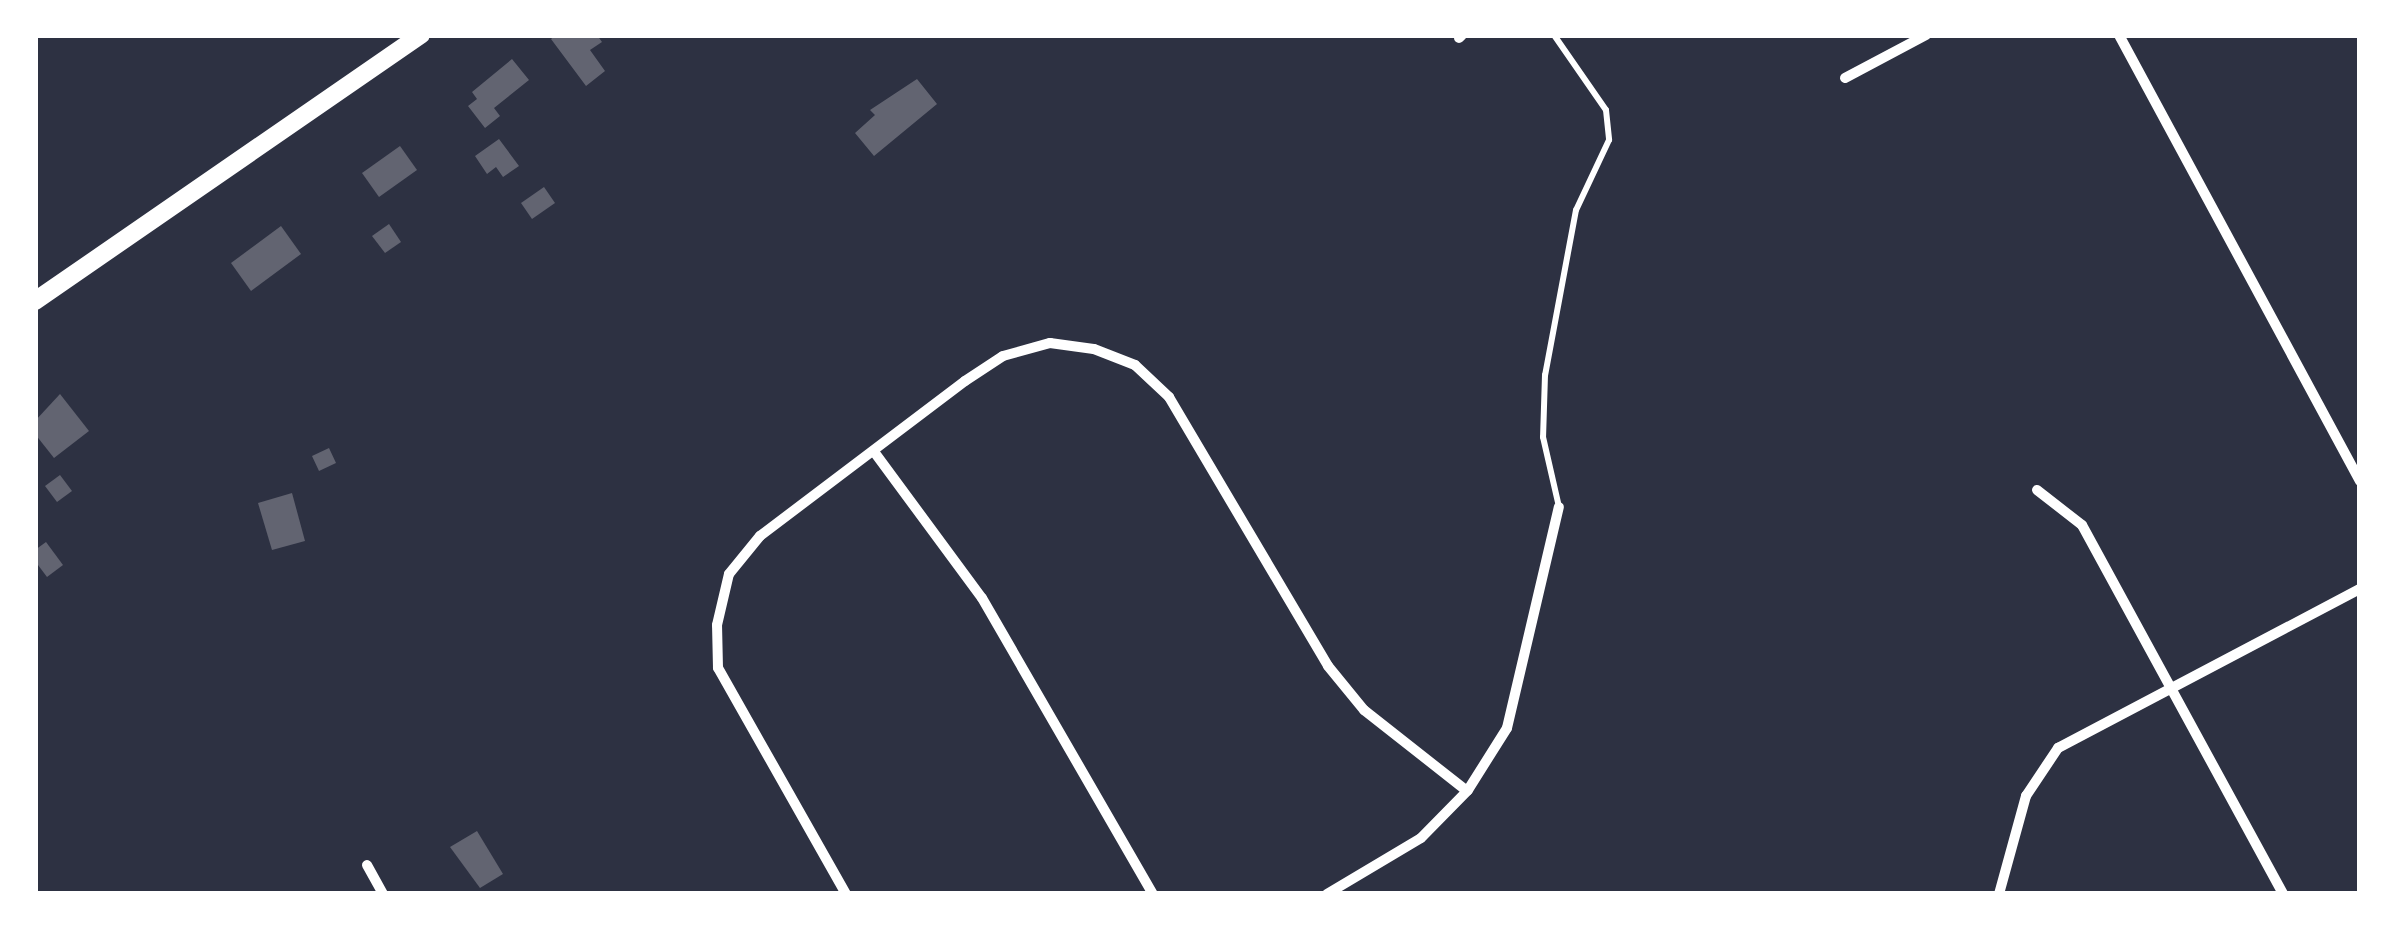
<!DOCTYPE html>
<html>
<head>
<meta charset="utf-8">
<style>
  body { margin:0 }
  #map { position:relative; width:2395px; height:929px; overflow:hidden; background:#2d3142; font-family:"Sofia Sans Condensed",sans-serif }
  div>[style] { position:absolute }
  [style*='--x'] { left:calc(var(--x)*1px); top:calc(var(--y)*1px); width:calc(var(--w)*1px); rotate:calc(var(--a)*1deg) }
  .building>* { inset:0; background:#626471 }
  .service>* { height:6px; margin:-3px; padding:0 3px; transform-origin:3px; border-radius:3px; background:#fff }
  .minor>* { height:10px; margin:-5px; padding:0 5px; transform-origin:5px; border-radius:5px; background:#fff }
  .secondary>* { height:18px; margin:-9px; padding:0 9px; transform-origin:9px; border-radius:9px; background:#fff }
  span { translate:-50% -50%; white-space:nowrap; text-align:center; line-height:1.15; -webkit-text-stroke:9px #fff; paint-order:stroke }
  .frame { position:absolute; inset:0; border:38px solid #fff; pointer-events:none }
</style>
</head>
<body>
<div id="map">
  <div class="building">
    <i style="clip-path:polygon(556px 35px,597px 35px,602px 42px,590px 50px,605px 71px,586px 86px,551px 39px)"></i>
    <i style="clip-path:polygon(512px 59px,529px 80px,494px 108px,500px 116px,485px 128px,468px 106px,477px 99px,472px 92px)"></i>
    <i style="clip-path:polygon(917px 79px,937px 104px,874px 156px,855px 133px,875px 115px,870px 110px)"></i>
    <i style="clip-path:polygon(499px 139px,519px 166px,503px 177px,496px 167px,487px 174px,475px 156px)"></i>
    <i style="clip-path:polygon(400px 146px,417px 170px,379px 197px,362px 173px)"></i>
    <i style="clip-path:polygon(544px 187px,555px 203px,532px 219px,521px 203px)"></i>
    <i style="clip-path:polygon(389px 224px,401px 242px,385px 253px,372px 236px)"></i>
    <i style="clip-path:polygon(281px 226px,301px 254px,251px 291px,231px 263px)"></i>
    <i style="clip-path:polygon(60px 394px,89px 431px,54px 458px,35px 434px,35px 421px)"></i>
    <i style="clip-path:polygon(329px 448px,336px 463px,319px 471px,312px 456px)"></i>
    <i style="clip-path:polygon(60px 475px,72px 491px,57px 502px,45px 486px)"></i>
    <i style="clip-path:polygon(292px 493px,305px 541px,272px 550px,258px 503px)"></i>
    <i style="clip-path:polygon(46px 542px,63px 565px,47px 577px,35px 561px,35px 550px)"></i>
    <i style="clip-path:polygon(477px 831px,503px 874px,480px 888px,450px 847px)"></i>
  </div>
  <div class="service">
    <i style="--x:1554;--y:35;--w:91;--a:55.3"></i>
    <i style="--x:1606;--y:110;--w:30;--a:84"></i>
    <i style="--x:1609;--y:140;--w:77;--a:115.2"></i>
    <i style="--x:1576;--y:210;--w:168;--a:100.6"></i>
    <i style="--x:1545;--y:375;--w:62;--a:91.8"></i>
    <i style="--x:1543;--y:437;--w:72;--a:77.1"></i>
  </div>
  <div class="minor">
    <i style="--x:2119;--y:35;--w:507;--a:61.62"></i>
    <i style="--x:1459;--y:38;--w:4;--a:-45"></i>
    <i style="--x:1845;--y:78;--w:92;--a:-28"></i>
    <i style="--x:875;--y:453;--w:180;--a:53.6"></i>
    <i style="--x:982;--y:598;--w:342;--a:60"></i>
    <i style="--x:2037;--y:490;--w:57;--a:37.9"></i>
    <i style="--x:2082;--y:525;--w:420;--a:61.4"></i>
    <i style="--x:367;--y:865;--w:33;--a:61"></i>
    <i style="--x:846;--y:894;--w:260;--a:-119.5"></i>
    <i style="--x:718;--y:668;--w:43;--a:-91.3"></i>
    <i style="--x:717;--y:625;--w:52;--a:-76.8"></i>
    <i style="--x:729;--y:574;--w:49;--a:-50.8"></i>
    <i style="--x:760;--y:536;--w:257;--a:-37.1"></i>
    <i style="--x:965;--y:381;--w:45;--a:-33.3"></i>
    <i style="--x:1003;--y:356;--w:49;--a:-15.5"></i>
    <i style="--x:1050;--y:343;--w:44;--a:7.8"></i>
    <i style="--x:1094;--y:349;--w:44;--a:21.3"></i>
    <i style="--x:1135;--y:365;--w:47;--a:43.3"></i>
    <i style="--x:1169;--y:397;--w:312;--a:59.4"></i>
    <i style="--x:1328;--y:666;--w:57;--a:50.7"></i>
    <i style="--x:1364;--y:710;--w:131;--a:38.2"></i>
    <i style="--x:1327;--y:894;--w:109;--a:-30.8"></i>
    <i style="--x:1421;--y:838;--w:67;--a:-45.6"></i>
    <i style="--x:1468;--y:790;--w:73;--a:-57.8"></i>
    <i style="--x:1507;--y:728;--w:227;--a:-76.8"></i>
    <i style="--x:1999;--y:894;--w:102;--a:-74.6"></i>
    <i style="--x:2026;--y:796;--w:58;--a:-56.3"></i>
    <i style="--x:2058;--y:748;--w:341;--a:-27.8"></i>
  </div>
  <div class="secondary">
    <i style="--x:35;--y:301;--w:469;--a:-34.6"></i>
  </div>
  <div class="frame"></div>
</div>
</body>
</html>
